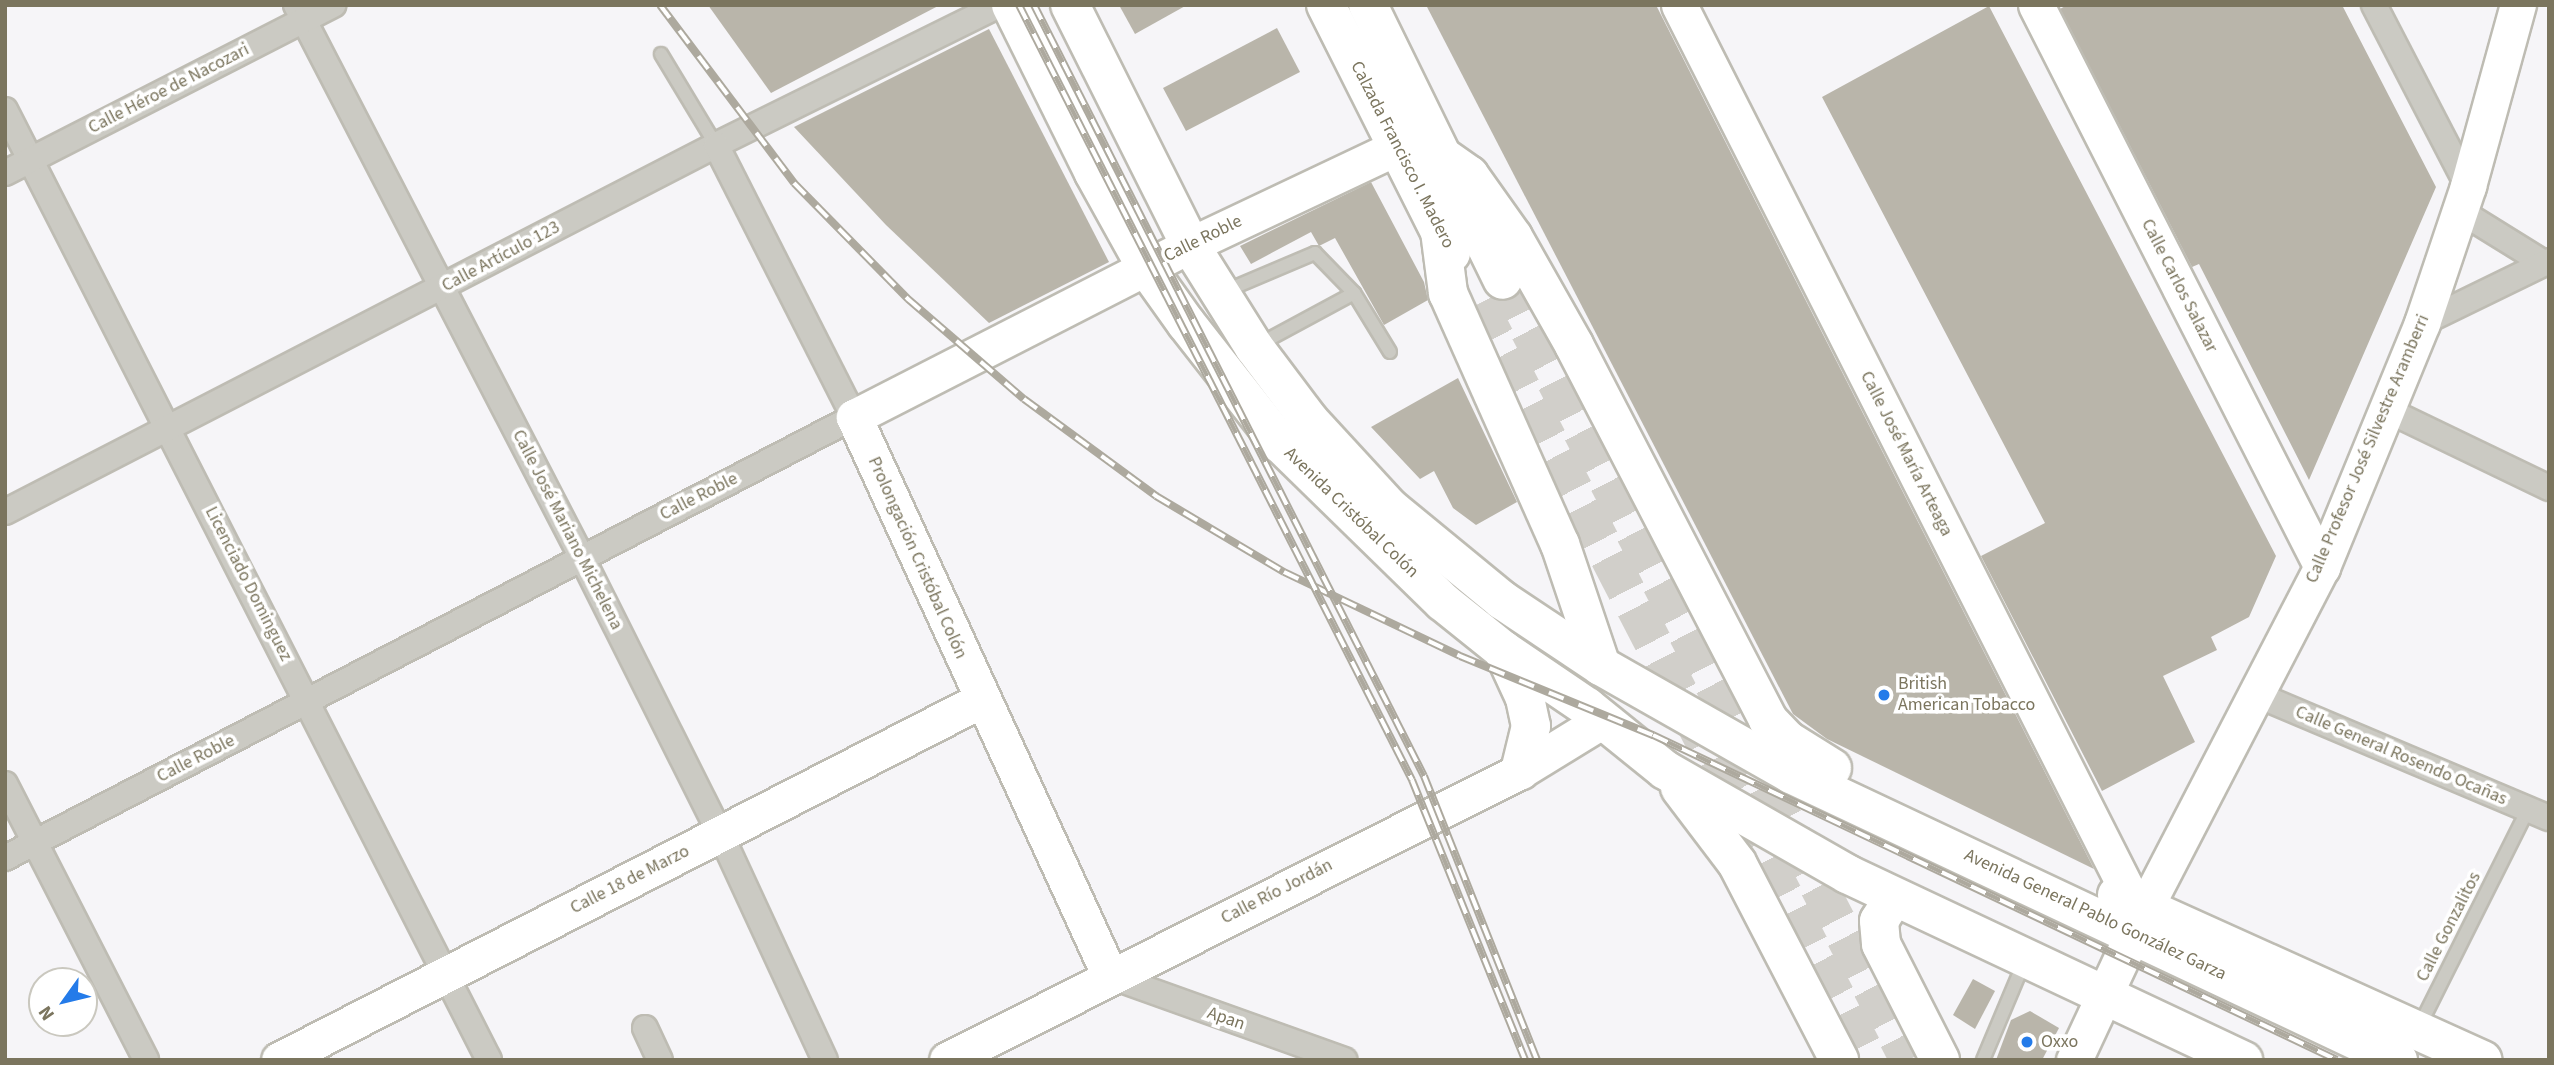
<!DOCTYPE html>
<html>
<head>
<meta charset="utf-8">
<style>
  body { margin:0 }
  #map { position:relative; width:2554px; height:1065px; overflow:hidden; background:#f6f5f8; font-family:"Source Sans 3",sans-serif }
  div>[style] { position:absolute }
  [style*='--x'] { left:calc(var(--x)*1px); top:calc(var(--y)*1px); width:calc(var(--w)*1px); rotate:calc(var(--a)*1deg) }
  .building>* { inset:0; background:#b9b5aa }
  .primary-tunnel>* { height:38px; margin-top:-19px; transform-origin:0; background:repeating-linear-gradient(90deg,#d1cfca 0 38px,transparent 0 57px) }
  .roads { filter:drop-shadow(2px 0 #bebcb3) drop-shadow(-2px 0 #bebcb3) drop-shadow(0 2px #bebcb3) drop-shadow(0 -2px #bebcb3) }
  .lane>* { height:12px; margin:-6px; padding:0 6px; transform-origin:6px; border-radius:6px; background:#cbcac3 }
  .street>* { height:24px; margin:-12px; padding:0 12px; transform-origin:12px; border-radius:12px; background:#cbcac3 }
  .secondary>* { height:35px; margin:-17.5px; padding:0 17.5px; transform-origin:17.5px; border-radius:17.5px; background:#fff }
  .primary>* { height:38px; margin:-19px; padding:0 19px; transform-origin:19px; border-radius:19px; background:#fff }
  .rail>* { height:8px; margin-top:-4px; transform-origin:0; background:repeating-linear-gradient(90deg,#fff 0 16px,#ada99e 0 32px); box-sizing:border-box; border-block:2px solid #ada99e }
  .dots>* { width:19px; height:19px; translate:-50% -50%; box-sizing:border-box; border:4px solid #fff; border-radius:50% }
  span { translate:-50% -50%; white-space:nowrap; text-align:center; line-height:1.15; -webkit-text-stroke:7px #fff; paint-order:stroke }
  .street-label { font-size:18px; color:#7b755e }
  .poi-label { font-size:18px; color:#7b755e }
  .left { translate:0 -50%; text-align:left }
  .frame { position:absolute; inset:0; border:7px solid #7b755e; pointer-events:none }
  .north { position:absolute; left:28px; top:967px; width:70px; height:70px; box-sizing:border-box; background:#fff; border:2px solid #cac8bf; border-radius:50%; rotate:236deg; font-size:19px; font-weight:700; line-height:28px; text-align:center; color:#7b755e }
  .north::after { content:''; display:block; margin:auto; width:24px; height:32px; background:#247be9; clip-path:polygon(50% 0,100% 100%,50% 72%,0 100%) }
</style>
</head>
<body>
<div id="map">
  <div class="building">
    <i style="clip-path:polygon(708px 5px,940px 5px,771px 93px)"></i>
    <i style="clip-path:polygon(1119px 5px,1187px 5px,1135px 34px)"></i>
    <i style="clip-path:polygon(1426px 5px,1656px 5px,2094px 869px,1827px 739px,1793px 714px)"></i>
    <i style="clip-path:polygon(2067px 5px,2342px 5px,2436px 187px,2309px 480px,2199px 264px,2192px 267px,2060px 9px)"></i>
    <i style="clip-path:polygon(1989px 6px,2276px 556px,2249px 617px,2211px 637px,2217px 650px,2163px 676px,2195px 742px,2102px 791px,1981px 556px,2045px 523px,1822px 97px)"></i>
    <i style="clip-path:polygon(1277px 28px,1300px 72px,1186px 131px,1163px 88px)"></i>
    <i style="clip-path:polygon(989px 29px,1109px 262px,989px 323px,886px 225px,794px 127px)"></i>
    <i style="clip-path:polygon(1371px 182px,1424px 282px,1428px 300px,1384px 325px,1335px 238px,1319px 246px,1311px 232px,1251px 264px,1240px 246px)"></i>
    <i style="clip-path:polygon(1458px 378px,1517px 502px,1476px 525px,1453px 508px,1434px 471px,1420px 479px,1371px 427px)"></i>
    <i style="clip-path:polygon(1973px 979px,1995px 991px,1975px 1029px,1953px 1015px)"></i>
    <i style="clip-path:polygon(2030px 1011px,2059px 1028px,2042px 1060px,1996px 1060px,2011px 1020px)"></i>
  </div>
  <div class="primary-tunnel">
    <i style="--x:1503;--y:280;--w:879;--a:62.5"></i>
    <i style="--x:1478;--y:304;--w:851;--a:62.65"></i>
  </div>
  <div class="roads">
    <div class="lane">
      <i style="--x:661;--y:54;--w:106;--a:58.9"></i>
      <i style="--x:1223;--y:292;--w:100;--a:-23"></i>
      <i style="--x:1315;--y:253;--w:56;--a:45.7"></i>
      <i style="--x:1354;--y:293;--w:69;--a:58.6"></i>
      <i style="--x:1258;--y:345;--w:109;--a:-28.4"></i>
      <i style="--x:2419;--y:1027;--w:241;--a:-63.4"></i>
      <i style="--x:1983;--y:1060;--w:108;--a:-67.2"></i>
    </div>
    <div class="street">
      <i style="--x:296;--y:5;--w:623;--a:62.65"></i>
      <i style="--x:582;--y:558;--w:308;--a:63.4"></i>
      <i style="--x:720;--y:833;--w:250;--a:65.2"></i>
      <i style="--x:2374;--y:5;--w:204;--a:62.6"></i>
      <i style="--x:5;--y:110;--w:1066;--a:63"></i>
      <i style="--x:5;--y:173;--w:369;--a:-27.1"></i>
      <i style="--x:2460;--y:211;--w:99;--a:31.8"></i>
      <i style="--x:2422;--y:323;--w:141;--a:-26"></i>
      <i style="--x:2385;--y:409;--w:182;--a:25.7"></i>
      <i style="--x:5;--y:512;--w:800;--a:-27.3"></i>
      <i style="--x:716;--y:145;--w:316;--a:-26.3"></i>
      <i style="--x:2253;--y:693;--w:321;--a:22.9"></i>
      <i style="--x:5;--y:784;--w:310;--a:62.9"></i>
      <i style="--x:5;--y:858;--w:957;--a:-27.45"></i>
      <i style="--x:854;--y:417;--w:305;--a:-116.9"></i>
      <i style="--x:1110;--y:976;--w:249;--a:19.7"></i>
      <i style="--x:645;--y:1028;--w:35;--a:65"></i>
    </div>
    <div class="secondary">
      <i style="--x:1679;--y:5;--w:1005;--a:63.15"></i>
      <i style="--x:2036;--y:5;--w:631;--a:63.03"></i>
      <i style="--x:1110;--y:976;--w:615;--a:-114.61"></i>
      <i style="--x:854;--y:417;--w:377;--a:-27.1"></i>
      <i style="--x:1190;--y:245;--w:229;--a:-25.3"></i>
      <i style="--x:279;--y:1060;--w:789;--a:-27.15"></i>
      <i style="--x:947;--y:1060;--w:642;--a:-26.76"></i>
      <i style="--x:1520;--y:771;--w:97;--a:-31.6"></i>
      <i style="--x:2074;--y:1060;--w:168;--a:-65"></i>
      <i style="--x:2145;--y:908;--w:384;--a:-62.6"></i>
      <i style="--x:2322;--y:567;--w:264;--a:-67.7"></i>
      <i style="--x:2422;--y:323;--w:145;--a:-71.4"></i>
      <i style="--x:2468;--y:186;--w:188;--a:-74.6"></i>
    </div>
    <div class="primary">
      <i style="--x:1011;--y:5;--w:187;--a:63.7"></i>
      <i style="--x:1094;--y:173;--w:107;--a:61"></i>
      <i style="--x:1146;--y:267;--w:69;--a:54.5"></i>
      <i style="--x:1186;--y:323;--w:154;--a:51.9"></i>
      <i style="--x:1281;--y:444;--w:226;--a:44.3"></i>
      <i style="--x:1443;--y:602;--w:77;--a:38.7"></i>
      <i style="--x:1503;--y:650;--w:102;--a:34.2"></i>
      <i style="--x:1587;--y:707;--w:100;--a:38.9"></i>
      <i style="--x:1665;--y:770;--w:210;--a:29.7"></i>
      <i style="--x:1847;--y:874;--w:438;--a:25.2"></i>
      <i style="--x:1070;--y:5;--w:268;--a:63.4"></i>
      <i style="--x:1190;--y:245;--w:120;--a:57.9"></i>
      <i style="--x:1254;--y:347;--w:91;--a:53"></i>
      <i style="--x:1309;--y:420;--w:120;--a:47.4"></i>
      <i style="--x:1390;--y:508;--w:145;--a:39.4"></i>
      <i style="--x:1502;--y:600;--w:119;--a:33.7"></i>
      <i style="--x:1601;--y:666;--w:219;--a:29.6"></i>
      <i style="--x:1791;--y:774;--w:671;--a:25.23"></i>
      <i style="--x:1326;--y:5;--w:278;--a:63.3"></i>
      <i style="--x:1368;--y:5;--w:306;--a:63.9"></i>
      <i style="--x:1439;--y:154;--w:37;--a:35"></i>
      <i style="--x:1469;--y:175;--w:76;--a:54.6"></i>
      <i style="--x:1513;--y:237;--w:124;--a:60.5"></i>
      <i style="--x:1574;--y:345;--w:422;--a:62.6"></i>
      <i style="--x:1768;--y:720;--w:28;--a:46"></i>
      <i style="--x:1787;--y:740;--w:53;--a:31.9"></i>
      <i style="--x:1440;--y:231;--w:63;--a:82.6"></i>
      <i style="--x:1448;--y:293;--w:275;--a:66"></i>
      <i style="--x:1560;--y:544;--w:129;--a:71.4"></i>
      <i style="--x:1503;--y:650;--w:53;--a:65.4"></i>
      <i style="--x:1525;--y:698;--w:29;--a:78"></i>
      <i style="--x:1531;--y:726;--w:46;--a:103.7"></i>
      <i style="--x:1680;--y:788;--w:94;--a:52.8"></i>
      <i style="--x:1737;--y:863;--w:222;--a:62.6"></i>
      <i style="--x:2117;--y:895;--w:401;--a:24.3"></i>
      <i style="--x:1894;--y:897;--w:28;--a:122"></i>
      <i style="--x:1879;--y:921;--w:23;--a:85"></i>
      <i style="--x:1881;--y:944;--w:130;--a:63"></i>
    </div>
  </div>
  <div class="rail">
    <i style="--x:660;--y:5;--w:223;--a:53"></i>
    <i style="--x:794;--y:183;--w:163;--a:45.5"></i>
    <i style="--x:908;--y:299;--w:153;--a:40.8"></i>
    <i style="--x:1024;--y:399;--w:164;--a:36.3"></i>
    <i style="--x:1156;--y:496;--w:149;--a:30.7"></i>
    <i style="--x:1284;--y:572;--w:195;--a:25.5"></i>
    <i style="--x:1460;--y:656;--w:209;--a:22.3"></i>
    <i style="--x:1653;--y:735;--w:757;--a:25.41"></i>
    <i style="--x:1019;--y:5;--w:869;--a:63.11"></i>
    <i style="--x:1412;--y:780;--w:302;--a:68"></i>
    <i style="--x:1034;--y:5;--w:864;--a:63.17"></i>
    <i style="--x:1424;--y:776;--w:306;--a:68.3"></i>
  </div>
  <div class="dots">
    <i style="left:1884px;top:695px;background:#247be9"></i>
    <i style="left:2027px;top:1042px;background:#247be9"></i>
  </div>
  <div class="street-label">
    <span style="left:169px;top:89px;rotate:-27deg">Calle Héroe de Nacozari</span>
    <span style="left:1402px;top:155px;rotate:63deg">Calzada Francisco I. Madero</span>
    <span style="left:1203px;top:239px;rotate:-26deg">Calle Roble</span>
    <span style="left:501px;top:257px;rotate:-28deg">Calle Artículo 123</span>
    <span style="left:2179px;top:286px;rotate:63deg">Calle Carlos Salazar</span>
    <span style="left:2368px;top:449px;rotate:-67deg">Calle Profesor José Silvestre Aramberri</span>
    <span style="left:1906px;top:454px;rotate:63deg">Calle José María Arteaga</span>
    <span style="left:699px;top:497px;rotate:-27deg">Calle Roble</span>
    <span style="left:1351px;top:513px;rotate:44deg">Avenida Cristóbal Colón</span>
    <span style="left:567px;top:530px;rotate:63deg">Calle José Mariano Michelena</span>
    <span style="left:917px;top:558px;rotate:66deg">Prolongación Cristóbal Colón</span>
    <span style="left:248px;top:584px;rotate:63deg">Licenciado Dominguez</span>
    <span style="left:2401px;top:756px;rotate:23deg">Calle General Rosendo Ocañas</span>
    <span style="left:196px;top:759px;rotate:-27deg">Calle Roble</span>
    <span style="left:630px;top:880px;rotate:-27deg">Calle 18 de Marzo</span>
    <span style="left:1277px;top:892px;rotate:-27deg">Calle Río Jordán</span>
    <span style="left:2095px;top:915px;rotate:25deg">Avenida General Pablo González Garza</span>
    <span style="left:2449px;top:927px;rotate:-63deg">Calle Gonzalitos</span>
    <span style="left:1226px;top:1019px;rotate:19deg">Apan</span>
  </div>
  <div class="poi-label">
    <span class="left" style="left:1898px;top:695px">British<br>American Tobacco</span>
    <span class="left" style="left:2041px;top:1042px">Oxxo</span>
  </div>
  <div class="frame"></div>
  <div class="north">N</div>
</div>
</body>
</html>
